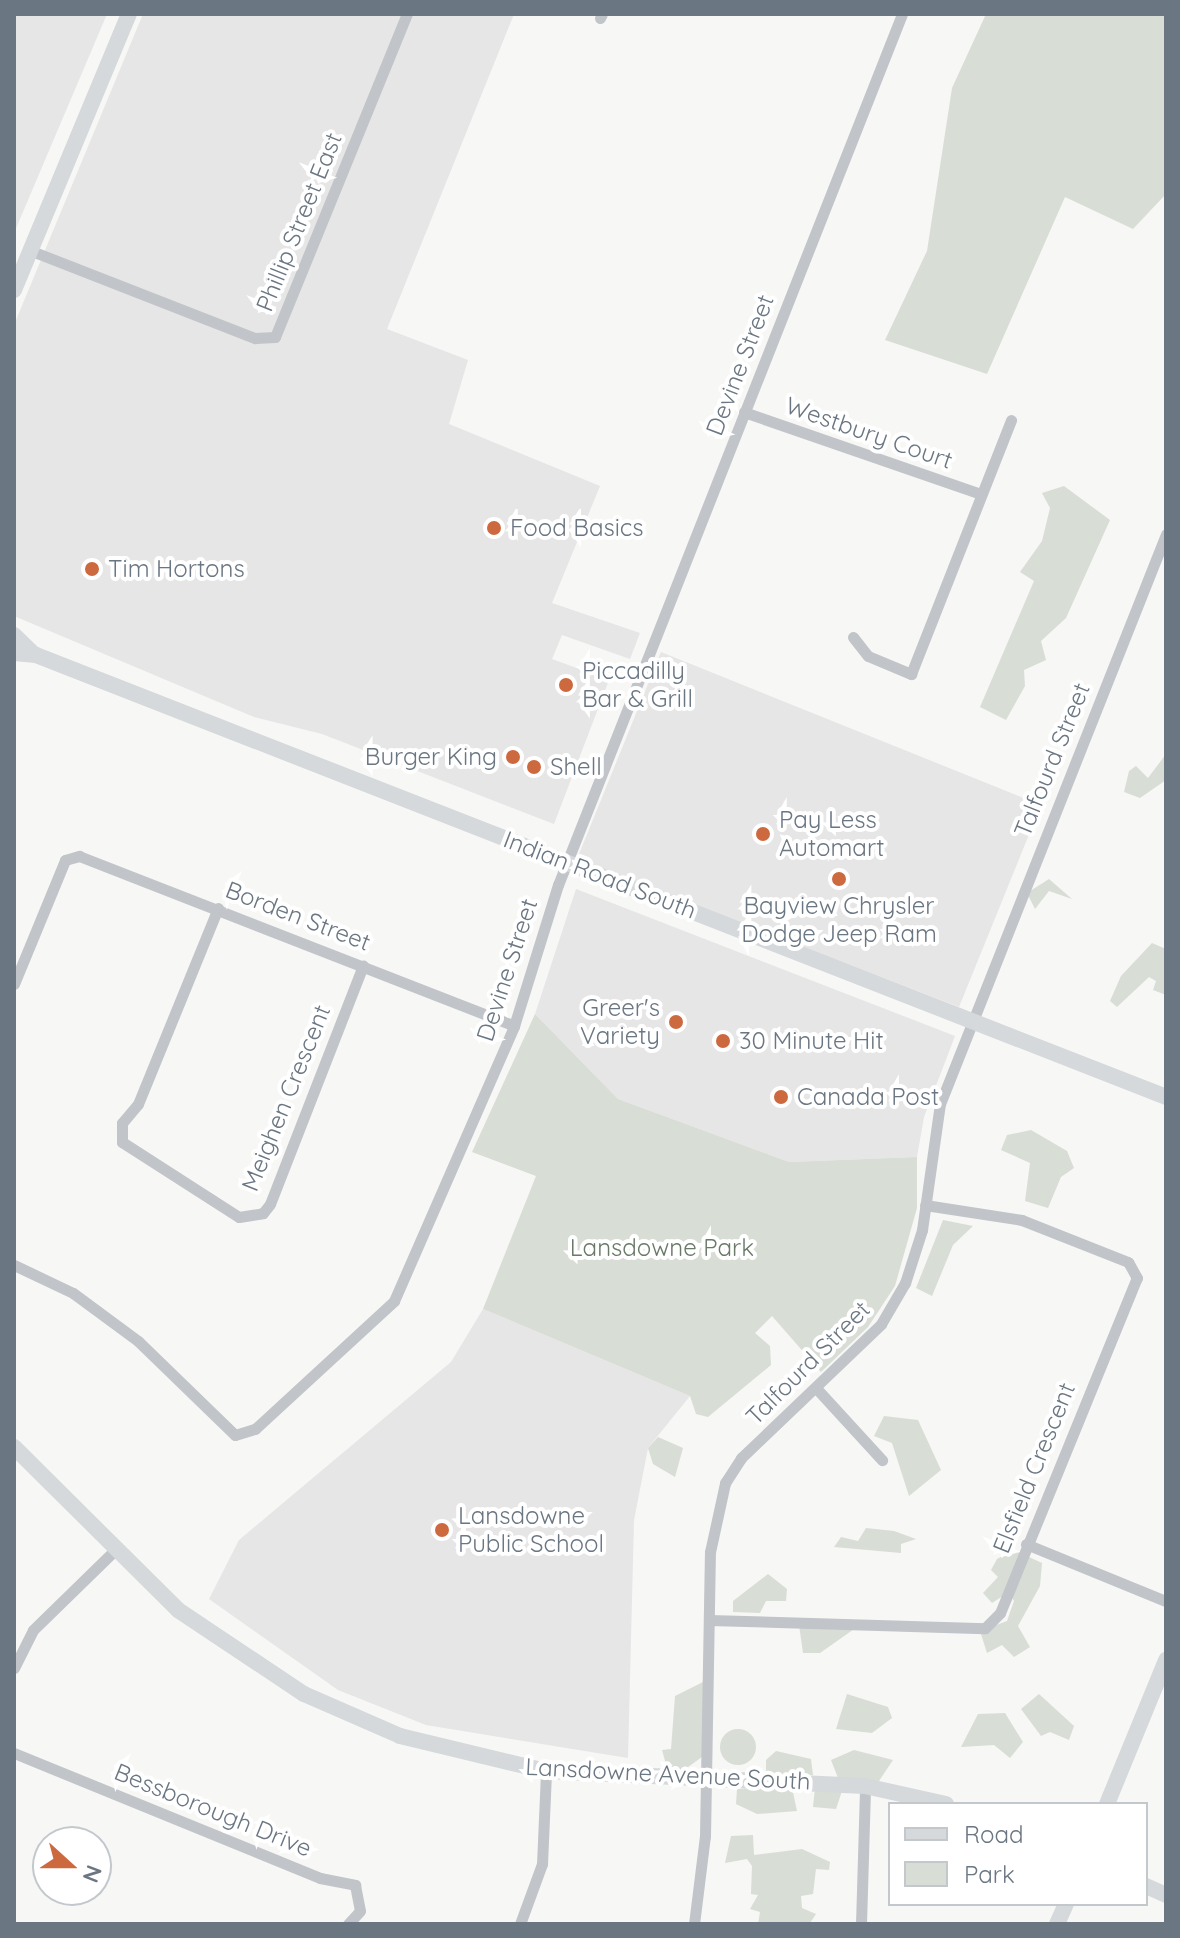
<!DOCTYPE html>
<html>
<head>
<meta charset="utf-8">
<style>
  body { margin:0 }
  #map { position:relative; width:1180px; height:1938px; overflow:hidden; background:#f7f7f5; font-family:Quicksand,sans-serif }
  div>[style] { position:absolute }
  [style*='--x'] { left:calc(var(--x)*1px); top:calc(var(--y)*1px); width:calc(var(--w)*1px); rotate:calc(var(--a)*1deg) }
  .built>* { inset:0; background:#e5e6e5 }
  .green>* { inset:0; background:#d8ddd6 }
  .round { border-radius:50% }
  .street>* { height:11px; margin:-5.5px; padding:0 5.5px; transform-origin:5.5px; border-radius:5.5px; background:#c1c4c8 }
  .secondary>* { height:16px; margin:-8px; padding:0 8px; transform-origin:8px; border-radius:8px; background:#d5d9dc }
  .dots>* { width:22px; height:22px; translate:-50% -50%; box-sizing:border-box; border:4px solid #fff; border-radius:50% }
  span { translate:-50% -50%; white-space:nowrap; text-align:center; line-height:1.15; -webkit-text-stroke:8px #fff; paint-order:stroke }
  .street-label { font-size:24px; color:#6a7682 }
  .poi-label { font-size:24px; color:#6a7682 }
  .left { translate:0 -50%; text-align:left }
  .right { translate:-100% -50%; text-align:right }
  .park-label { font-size:24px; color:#6a7a68 }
  .frame { position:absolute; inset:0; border:16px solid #6a7682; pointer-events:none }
  .legend { position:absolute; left:888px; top:1802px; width:260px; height:104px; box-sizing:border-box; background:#fff; border:2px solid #c3c8cd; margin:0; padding:10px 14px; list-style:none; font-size:24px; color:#6a7682 }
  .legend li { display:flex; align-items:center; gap:16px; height:40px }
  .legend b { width:40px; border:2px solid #c3c8cd }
  .north { position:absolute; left:32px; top:1826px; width:80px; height:80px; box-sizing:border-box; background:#fff; border:2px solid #c3c8cd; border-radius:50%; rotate:111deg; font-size:22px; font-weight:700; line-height:32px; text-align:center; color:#6a7682 }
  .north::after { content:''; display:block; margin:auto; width:28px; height:36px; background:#cd693f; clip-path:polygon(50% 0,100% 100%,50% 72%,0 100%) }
</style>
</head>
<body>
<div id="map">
  <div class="built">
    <i style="clip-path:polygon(14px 14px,107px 14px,14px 233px)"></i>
    <i style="clip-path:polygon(143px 14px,514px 14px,387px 329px,468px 360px,449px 424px,600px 486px,552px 603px,640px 633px,630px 659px,562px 635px,552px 659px,609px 680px,554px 824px,322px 734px,254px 717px,14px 616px,14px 325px)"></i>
    <i style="clip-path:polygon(661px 652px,1041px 805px,959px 1007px,577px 859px)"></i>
    <i style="clip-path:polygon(576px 889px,955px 1036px,924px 1117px,917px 1157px,789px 1162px,618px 1099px,535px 1014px)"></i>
    <i style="clip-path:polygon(483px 1309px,690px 1396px,648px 1448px,634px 1520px,628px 1758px,426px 1725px,338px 1690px,209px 1599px,239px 1540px,451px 1362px)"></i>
  </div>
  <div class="green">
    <i style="clip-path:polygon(986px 14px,1166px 14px,1166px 194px,1133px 229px,1065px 197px,987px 374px,885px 340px,927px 251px,952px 88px)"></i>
    <i style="clip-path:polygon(1064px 486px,1110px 520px,1066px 618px,1041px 641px,1046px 660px,1024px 670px,1025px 686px,1006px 720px,980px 707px,1034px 581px,1020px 572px,1042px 541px,1050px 508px,1042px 493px)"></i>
    <i style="clip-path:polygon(1166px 754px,1166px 780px,1140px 798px,1124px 792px,1129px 771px,1136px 766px,1148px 778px)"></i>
    <i style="clip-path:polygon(1049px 879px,1072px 899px,1049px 891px,1035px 909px,1027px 893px)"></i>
    <i style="clip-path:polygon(1152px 943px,1166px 949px,1166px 995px,1153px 990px,1156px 981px,1149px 977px,1117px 1007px,1110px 1001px,1121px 976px)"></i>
    <i style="clip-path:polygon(535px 1014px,618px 1099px,789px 1162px,917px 1157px,917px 1208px,895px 1286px,868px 1327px,821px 1372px,772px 1316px,755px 1333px,770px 1346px,771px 1365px,708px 1417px,696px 1414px,690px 1396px,483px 1309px,536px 1176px,472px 1152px)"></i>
    <i style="clip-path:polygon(1031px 1130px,1067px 1151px,1074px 1168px,1061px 1177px,1048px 1208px,1025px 1201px,1030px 1163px,1001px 1150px,1007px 1135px)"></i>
    <i style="clip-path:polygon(943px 1220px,973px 1226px,953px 1245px,932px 1296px,916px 1288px)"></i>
    <i style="clip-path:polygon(884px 1416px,918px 1420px,941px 1470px,909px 1496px,892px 1443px,874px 1436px)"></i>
    <i style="clip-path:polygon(658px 1437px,683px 1448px,675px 1477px,653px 1464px,648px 1448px)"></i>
    <i style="clip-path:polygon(866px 1528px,894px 1531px,916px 1539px,901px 1544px,901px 1553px,834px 1547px,841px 1537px,858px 1541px)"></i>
    <i style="clip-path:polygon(1014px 1550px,1042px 1563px,1040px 1586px,1018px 1626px,1030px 1647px,1014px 1657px,1002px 1645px,987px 1653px,980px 1631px,1007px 1621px,1014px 1601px,1009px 1592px,992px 1603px,983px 1593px,998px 1577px,991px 1570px,997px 1559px)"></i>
    <i style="clip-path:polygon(768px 1574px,787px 1589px,786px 1601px,766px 1601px,760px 1613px,733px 1612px,733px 1601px)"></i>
    <i style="clip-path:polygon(799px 1625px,857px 1627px,820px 1653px,803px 1653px)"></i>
    <i style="clip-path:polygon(707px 1680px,706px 1754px,684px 1770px,667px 1768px,662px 1750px,671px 1749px,675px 1696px)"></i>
    <i style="clip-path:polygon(847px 1694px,888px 1707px,892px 1718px,872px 1733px,836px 1729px)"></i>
    <i style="clip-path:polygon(1039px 1694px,1074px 1726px,1069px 1740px,1050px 1732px,1041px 1736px,1021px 1709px)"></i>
    <i style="clip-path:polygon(1005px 1713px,1023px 1742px,1010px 1758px,994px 1745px,961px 1747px,978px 1714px)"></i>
    <i class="round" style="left:720px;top:1729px;width:36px;height:36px"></i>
    <i style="clip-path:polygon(854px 1750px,893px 1760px,879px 1781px,845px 1782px,836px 1809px,813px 1807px,815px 1788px,838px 1778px,831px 1760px)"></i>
    <i style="clip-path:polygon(776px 1751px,811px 1759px,813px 1775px,789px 1774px,797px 1811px,757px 1814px,736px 1804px,737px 1789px,766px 1787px,766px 1760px)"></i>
    <i style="clip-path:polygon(753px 1835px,754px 1855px,802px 1849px,830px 1862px,829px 1870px,816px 1869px,813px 1894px,801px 1896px,802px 1908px,816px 1914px,810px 1923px,758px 1924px,760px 1912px,750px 1909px,758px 1895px,751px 1894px,752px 1866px,747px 1859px,725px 1863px,731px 1836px)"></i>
  </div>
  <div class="street">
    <i style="--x:600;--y:18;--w:4;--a:-63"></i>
    <i style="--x:29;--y:250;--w:243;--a:21.3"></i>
    <i style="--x:255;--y:338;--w:20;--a:-3"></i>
    <i style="--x:275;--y:337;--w:349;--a:-67.8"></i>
    <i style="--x:744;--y:412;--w:251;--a:19.1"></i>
    <i style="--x:853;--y:637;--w:24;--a:52"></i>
    <i style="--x:868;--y:656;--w:47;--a:22.7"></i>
    <i style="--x:911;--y:674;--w:273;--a:-68.5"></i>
    <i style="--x:218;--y:908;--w:212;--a:112.2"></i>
    <i style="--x:138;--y:1104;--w:25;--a:130"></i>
    <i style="--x:122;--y:1123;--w:19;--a:90"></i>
    <i style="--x:122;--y:1142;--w:139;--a:32.7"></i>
    <i style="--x:239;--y:1217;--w:24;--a:-9"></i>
    <i style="--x:263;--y:1213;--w:11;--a:-52"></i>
    <i style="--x:270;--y:1204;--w:256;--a:-68.7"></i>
    <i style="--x:14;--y:984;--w:134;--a:-67.6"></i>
    <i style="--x:65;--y:860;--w:15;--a:-16"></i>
    <i style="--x:79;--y:856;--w:467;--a:21.3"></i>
    <i style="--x:14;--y:1265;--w:65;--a:25.4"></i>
    <i style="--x:73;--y:1293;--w:81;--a:36.4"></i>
    <i style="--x:138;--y:1341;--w:135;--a:44.1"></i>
    <i style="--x:235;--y:1435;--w:21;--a:-17"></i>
    <i style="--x:255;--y:1429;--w:189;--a:-42.6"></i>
    <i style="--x:394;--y:1301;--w:300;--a:-66.4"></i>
    <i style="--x:514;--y:1026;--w:148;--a:-72.7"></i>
    <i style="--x:558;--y:885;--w:936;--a:-68.45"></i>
    <i style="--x:816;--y:1388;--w:98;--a:47.5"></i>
    <i style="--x:1026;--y:1544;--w:151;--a:22.2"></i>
    <i style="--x:709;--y:1620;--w:276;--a:1.7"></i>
    <i style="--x:985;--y:1628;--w:21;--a:-45"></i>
    <i style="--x:1000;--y:1613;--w:362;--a:-67.8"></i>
    <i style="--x:1137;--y:1278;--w:18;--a:-119"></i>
    <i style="--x:1128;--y:1262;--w:114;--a:-158.4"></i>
    <i style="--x:1022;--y:1220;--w:98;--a:-171.2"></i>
    <i style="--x:14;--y:1668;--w:42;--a:-63.4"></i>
    <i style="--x:33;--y:1630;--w:116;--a:-44.3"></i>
    <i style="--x:14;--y:1753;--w:331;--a:22.2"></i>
    <i style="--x:320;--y:1878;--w:36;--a:11"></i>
    <i style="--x:355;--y:1885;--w:26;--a:79"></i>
    <i style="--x:360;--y:1911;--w:18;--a:133"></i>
    <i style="--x:520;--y:1924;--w:64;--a:-69.9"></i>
    <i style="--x:542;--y:1864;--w:93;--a:-87.5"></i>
    <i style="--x:694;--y:1924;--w:89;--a:-82.9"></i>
    <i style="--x:705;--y:1836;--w:284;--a:-89"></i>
    <i style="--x:710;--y:1552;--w:71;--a:-77.7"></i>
    <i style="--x:725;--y:1483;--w:30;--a:-57"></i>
    <i style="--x:741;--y:1458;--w:194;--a:-43.7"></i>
    <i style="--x:881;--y:1324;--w:48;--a:-59.7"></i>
    <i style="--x:905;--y:1283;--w:56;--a:-72.2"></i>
    <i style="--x:922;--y:1230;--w:127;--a:-81.9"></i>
    <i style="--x:940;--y:1104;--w:613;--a:-68.37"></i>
    <i style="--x:861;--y:1924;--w:138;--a:-88.3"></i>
  </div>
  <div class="secondary">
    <i style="--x:14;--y:290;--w:299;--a:-67.4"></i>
    <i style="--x:14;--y:635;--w:28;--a:44"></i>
    <i style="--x:14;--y:653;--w:22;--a:5"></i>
    <i style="--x:36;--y:655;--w:1213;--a:21.36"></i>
    <i style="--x:14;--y:1447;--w:231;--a:44.8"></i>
    <i style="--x:178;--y:1610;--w:151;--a:33.7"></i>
    <i style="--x:304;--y:1694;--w:105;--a:23.6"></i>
    <i style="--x:400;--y:1736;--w:150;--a:13.5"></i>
    <i style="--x:546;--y:1771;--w:319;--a:2.7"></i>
    <i style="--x:865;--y:1786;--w:83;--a:12.5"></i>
    <i style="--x:1107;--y:1804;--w:156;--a:-67.7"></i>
    <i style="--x:1146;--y:1886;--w:22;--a:24"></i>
    <i style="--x:1057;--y:1924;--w:22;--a:-66"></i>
  </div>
  <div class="dots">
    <i style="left:494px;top:528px;background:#cd693f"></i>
    <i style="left:92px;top:569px;background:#cd693f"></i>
    <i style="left:566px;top:685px;background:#cd693f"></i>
    <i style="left:513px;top:757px;background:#cd693f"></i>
    <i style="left:534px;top:767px;background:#cd693f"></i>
    <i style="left:763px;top:834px;background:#cd693f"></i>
    <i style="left:839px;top:879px;background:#cd693f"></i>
    <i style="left:676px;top:1022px;background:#cd693f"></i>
    <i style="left:723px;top:1041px;background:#cd693f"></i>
    <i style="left:781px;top:1097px;background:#cd693f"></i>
    <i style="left:442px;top:1530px;background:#cd693f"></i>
  </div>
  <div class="street-label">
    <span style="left:299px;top:222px;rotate:-68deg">Phillip Street East</span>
    <span style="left:740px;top:365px;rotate:-69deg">Devine Street</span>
    <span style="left:869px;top:433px;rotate:19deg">Westbury Court</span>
    <span style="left:1052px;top:760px;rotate:-68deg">Talfourd Street</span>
    <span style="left:600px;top:875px;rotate:21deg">Indian Road South</span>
    <span style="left:298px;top:916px;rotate:21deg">Borden Street</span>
    <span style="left:507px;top:970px;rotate:-72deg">Devine Street</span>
    <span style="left:286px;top:1098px;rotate:-68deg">Meighen Crescent</span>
    <span style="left:808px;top:1363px;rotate:-45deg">Talfourd Street</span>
    <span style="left:1034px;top:1468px;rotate:-68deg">Elsfield Crescent</span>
    <span style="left:668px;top:1774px;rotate:3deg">Lansdowne Avenue South</span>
    <span style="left:213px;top:1810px;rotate:22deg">Bessborough Drive</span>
  </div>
  <div class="poi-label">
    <span class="left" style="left:510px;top:528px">Food Basics</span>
    <span class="left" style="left:108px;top:569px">Tim Hortons</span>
    <span class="left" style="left:582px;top:685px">Piccadilly<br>Bar &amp; Grill</span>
    <span class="right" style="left:497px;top:757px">Burger King</span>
    <span class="left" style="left:550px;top:767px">Shell</span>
    <span class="left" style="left:779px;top:834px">Pay Less<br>Automart</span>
    <span style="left:839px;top:920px">Bayview Chrysler<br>Dodge Jeep Ram</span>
    <span class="right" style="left:660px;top:1022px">Greer's<br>Variety</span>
    <span class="left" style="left:739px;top:1041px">30 Minute Hit</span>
    <span class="left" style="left:797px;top:1097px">Canada Post</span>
    <span class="left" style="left:458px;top:1530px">Lansdowne<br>Public School</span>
  </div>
  <div class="park-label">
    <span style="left:662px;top:1248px">Lansdowne Park</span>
  </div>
  <div class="frame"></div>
  <ul class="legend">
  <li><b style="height:10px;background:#d5d9dc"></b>Road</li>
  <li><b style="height:22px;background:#d8ddd6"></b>Park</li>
  </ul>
  <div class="north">N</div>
</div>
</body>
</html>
